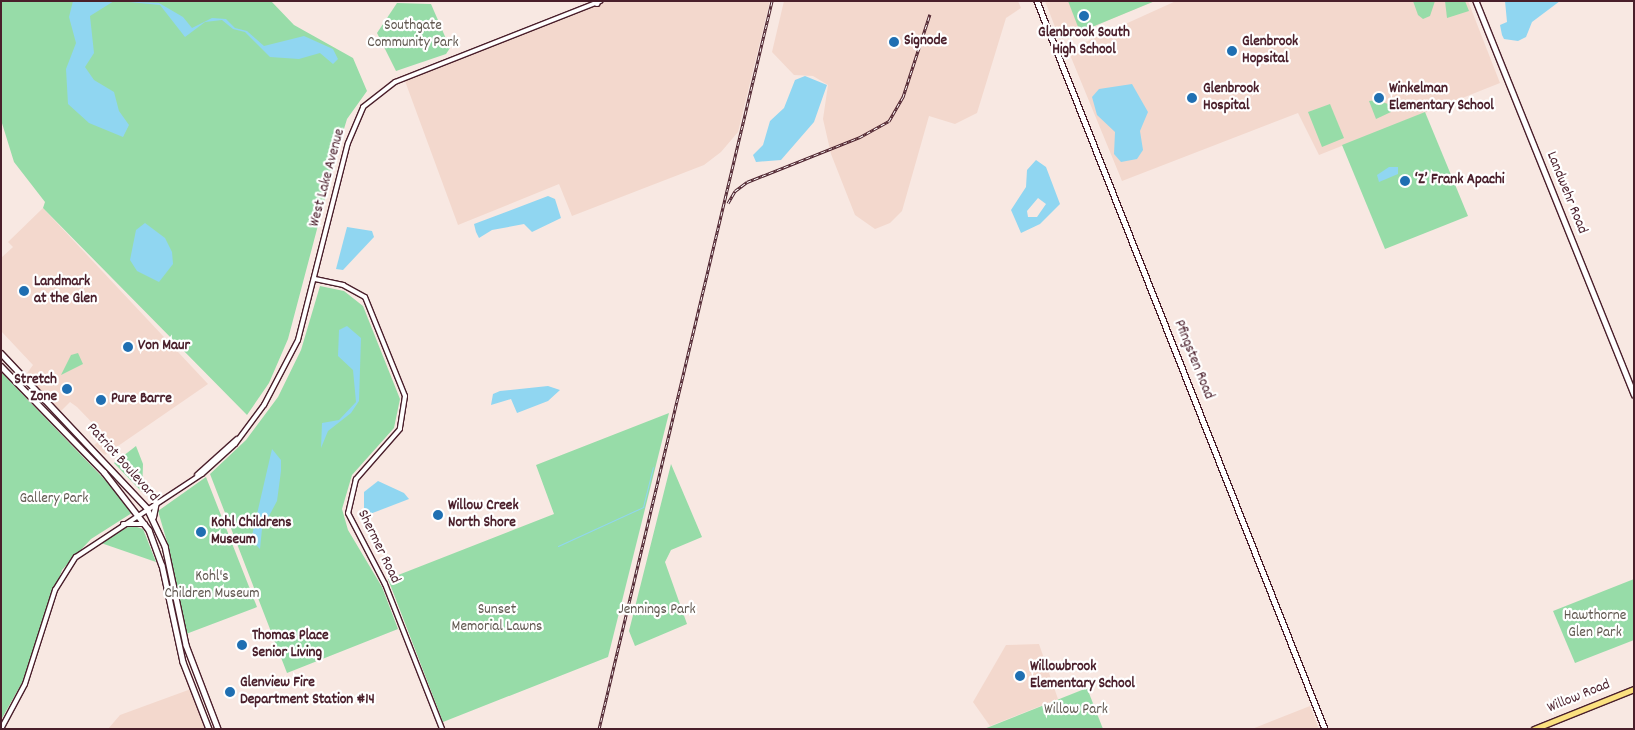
<!DOCTYPE html>
<html>
<head>
<meta charset="utf-8">
<style>
  body { margin:0 }
  #map { position:relative; width:1635px; height:730px; overflow:hidden; background:#f8e8e2; font-family:Dekko,sans-serif }
  div>[style] { position:absolute }
  [style*='--x'] { left:calc(var(--x)*1px); top:calc(var(--y)*1px); width:calc(var(--w)*1px); rotate:calc(var(--a)*1deg) }
  .built>* { inset:0; background:#f3d8cd }
  .green>* { inset:0; background:#97dca8 }
  .water>* { inset:0; background:#90d6f1 }
  .stream>* { height:1px; margin:-0.5px; padding:0 0.5px; transform-origin:0.5px; border-radius:0.5px; background:#90d6f1 }
  .roads { filter:drop-shadow(1px 0 #4a1f2b) drop-shadow(-1px 0 #4a1f2b) drop-shadow(0 1px #4a1f2b) drop-shadow(0 -1px #4a1f2b) }
  .tertiary>* { height:4px; margin:-2px; padding:0 2px; transform-origin:2px; border-radius:2px; background:#fff }
  .secondary>* { height:4.5px; margin:-2.25px; padding:0 2.25px; transform-origin:2.25px; border-radius:2.25px; background:#fff }
  .primary>* { height:4.5px; margin:-2.25px; padding:0 2.25px; transform-origin:2.25px; border-radius:2.25px; background:#fbe180 }
  .rail>* { height:3px; margin-top:-1.5px; transform-origin:0; background:repeating-linear-gradient(90deg,#fff 0 4px,#4a1f2b 0 8px); box-sizing:border-box; border-block:1px solid #4a1f2b }
  .dots>* { width:14px; height:14px; translate:-50% -50%; box-sizing:border-box; border:2px solid #fff; border-radius:50% }
  span { translate:-50% -50%; white-space:nowrap; text-align:center; line-height:1.15; -webkit-text-stroke:4.5px #fff; paint-order:stroke }
  .park-label { font-size:15px; color:#615850 }
  .poi-label { font-size:15px; color:#4a1f2b; font-weight:700 }
  .left { translate:0 -50%; text-align:left }
  .right { translate:-100% -50%; text-align:right }
  .street-label { font-size:15px; color:#4a1f2b }
  .frame { position:absolute; inset:0; border:2px solid #4a1f2b; pointer-events:none }
</style>
</head>
<body>
<div id="map">
  <div class="built">
    <i style="clip-path:polygon(608px 1px,770px 1px,738px 132px,721px 152px,704px 165px,572px 216px,559px 184px,458px 225px,405px 81px)"></i>
    <i style="clip-path:polygon(784px 1px,1018px 1px,1021px 8px,1006px 18px,977px 113px,955px 124px,929px 116px,902px 211px,890px 223px,875px 229px,855px 215px,831px 154px,823px 119px,828px 85px,813px 76px,794px 75px,772px 52px)"></i>
    <i style="clip-path:polygon(1045px 1px,1155px 1px,1060px 40px)"></i>
    <i style="clip-path:polygon(1176px 1px,1468px 1px,1500px 83px,1319px 155px,1298px 113px,1122px 181px,1068px 50px)"></i>
    <i style="clip-path:polygon(43px 208px,208px 384px,105px 455px,94px 445px,105px 436px,77px 407px,70px 402px,61px 411px,25px 376px,33px 365px,1px 331px,1px 258px,13px 247px,8px 242px)"></i>
    <i style="clip-path:polygon(1039px 644px,1058px 699px,990px 726px,973px 702px,1006px 645px)"></i>
    <i style="clip-path:polygon(191px 689px,207px 729px,108px 729px,120px 715px)"></i>
    <i style="clip-path:polygon(1310px 706px,1319px 729px,1252px 729px)"></i>
  </div>
  <div class="green">
    <i style="clip-path:polygon(1px 1px,271px 1px,294px 25px,353px 58px,367px 91px,347px 119px,340px 142px,288px 339px,269px 383px,247px 415px,43px 208px,45px 202px,14px 162px,1px 120px)"></i>
    <i style="clip-path:polygon(1068px 1px,1155px 1px,1080px 32px)"></i>
    <i style="clip-path:polygon(1413px 1px,1435px 1px,1430px 16px,1423px 19px,1418px 15px)"></i>
    <i style="clip-path:polygon(1445px 1px,1465px 1px,1469px 11px,1447px 18px)"></i>
    <i style="clip-path:polygon(397px 3px,431px 4px,450px 48px,446px 54px,396px 71px,377px 33px)"></i>
    <i style="clip-path:polygon(1377px 100px,1388px 104px,1391px 112px,1376px 119px,1369px 101px)"></i>
    <i style="clip-path:polygon(1330px 104px,1344px 138px,1322px 147px,1308px 112px)"></i>
    <i style="clip-path:polygon(1425px 112px,1468px 216px,1385px 249px,1342px 145px)"></i>
    <i style="clip-path:polygon(320px 286px,344px 291px,363px 306px,400px 399px,394px 428px,352px 475px,342px 509px,348px 530px,382px 587px,398px 629px,287px 673px,210px 474px,246px 440px,278px 397px,301px 350px)"></i>
    <i style="clip-path:polygon(78px 353px,83px 364px,61px 375px,71px 355px)"></i>
    <i style="clip-path:polygon(1px 372px,135px 511px,91px 539px,62px 570px,23px 681px,1px 720px)"></i>
    <i style="clip-path:polygon(669px 413px,608px 657px,443px 722px,388px 579px,554px 514px,536px 465px)"></i>
    <i style="clip-path:polygon(136px 446px,143px 464px,142px 492px,114px 463px)"></i>
    <i style="clip-path:polygon(671px 464px,702px 537px,671px 550px,665px 562px,687px 624px,635px 646px,629px 631px)"></i>
    <i style="clip-path:polygon(206px 477px,257px 607px,186px 634px,170px 552px,158px 511px)"></i>
    <i style="clip-path:polygon(131px 525px,143px 529px,156px 562px,101px 543px)"></i>
    <i style="clip-path:polygon(1634px 579px,1634px 640px,1575px 663px,1553px 611px)"></i>
    <i style="clip-path:polygon(1087px 688px,1103px 729px,984px 729px)"></i>
  </div>
  <div class="water">
    <i style="clip-path:polygon(73px 1px,114px 1px,90px 16px,94px 53px,85px 67px,94px 80px,114px 92px,119px 111px,129px 125px,123px 137px,89px 123px,68px 104px,66px 69px,76px 43px,69px 17px)"></i>
    <i style="clip-path:polygon(119px 1px,159px 3px,183px 17px,192px 28px,212px 18px,226px 19px,235px 28px,247px 31px,264px 46px,304px 36px,333px 49px,338px 59px,333px 64px,320px 53px,299px 59px,270px 57px,245px 32px,233px 29px,222px 20px,205px 22px,185px 37px,160px 5px)"></i>
    <i style="clip-path:polygon(1505px 1px,1560px 1px,1532px 22px,1526px 37px,1518px 41px,1504px 39px,1502px 35px,1500px 25px,1507px 22px)"></i>
    <i style="clip-path:polygon(805px 76px,827px 85px,814px 122px,781px 160px,756px 162px,753px 155px,763px 145px,770px 121px,784px 108px,795px 80px)"></i>
    <i style="clip-path:polygon(1132px 84px,1148px 112px,1140px 131px,1143px 150px,1137px 159px,1121px 162px,1114px 154px,1115px 132px,1097px 115px,1092px 97px,1099px 89px)"></i>
    <i style="clip-path:polygon(evenodd,1036px 160px,1046px 167px,1060px 204px,1040px 224px,1021px 233px,1011px 210px,1026px 187px,1027px 170px,1036px 160px,1038px 198px,1046px 204px,1037px 217px,1028px 217px,1027px 211px,1038px 198px)"></i>
    <i style="clip-path:polygon(1389px 167px,1398px 167px,1398px 174px,1379px 182px,1377px 175px)"></i>
    <i style="clip-path:polygon(548px 196px,555px 199px,561px 218px,532px 232px,524px 224px,492px 230px,479px 238px,476px 232px,474px 224px)"></i>
    <i style="clip-path:polygon(145px 223px,165px 238px,172px 252px,173px 264px,159px 282px,137px 271px,130px 260px,136px 230px)"></i>
    <i style="clip-path:polygon(347px 227px,372px 231px,374px 237px,343px 270px,336px 269px)"></i>
    <i style="clip-path:polygon(347px 326px,361px 338px,359px 401px,351px 413px,328px 431px,321px 448px,322px 423px,339px 420px,356px 402px,353px 370px,338px 356px,339px 330px)"></i>
    <i style="clip-path:polygon(548px 386px,560px 390px,548px 401px,517px 413px,511px 399px,491px 405px,493px 394px,500px 391px)"></i>
    <i style="clip-path:polygon(272px 449px,281px 460px,281px 471px,277px 501px,262px 529px,260px 549px,251px 540px)"></i>
    <i style="clip-path:polygon(378px 481px,404px 493px,409px 499px,370px 514px,364px 510px,364px 492px)"></i>
  </div>
  <div class="stream">
    <i style="--x:558;--y:546;--w:94;--a:-24.6"></i>
    <i style="--x:643;--y:507;--w:41;--a:-76"></i>
  </div>
  <div class="roads">
    <div class="tertiary">
      <i style="--x:315;--y:279;--w:29;--a:12"></i>
      <i style="--x:343;--y:285;--w:25;--a:29"></i>
      <i style="--x:365;--y:297;--w:107;--a:68"></i>
      <i style="--x:405;--y:396;--w:33;--a:99"></i>
      <i style="--x:400;--y:429;--w:67;--a:131.3"></i>
      <i style="--x:356;--y:479;--w:35;--a:103"></i>
      <i style="--x:348;--y:513;--w:80;--a:62.5"></i>
      <i style="--x:385;--y:584;--w:156;--a:68.5"></i>
      <i style="--x:197;--y:475;--w:54;--a:-42"></i>
      <i style="--x:1;--y:729;--w:51;--a:-61.9"></i>
      <i style="--x:25;--y:684;--w:99;--a:-72.3"></i>
      <i style="--x:55;--y:590;--w:39;--a:-58"></i>
      <i style="--x:76;--y:557;--w:151;--a:-33.4"></i>
      <i style="--x:202;--y:474;--w:45;--a:-42.3"></i>
      <i style="--x:235;--y:444;--w:49;--a:-53.4"></i>
      <i style="--x:264;--y:405;--w:73;--a:-62.4"></i>
      <i style="--x:298;--y:340;--w:203;--a:-75.8"></i>
      <i style="--x:348;--y:143;--w:39;--a:-67"></i>
      <i style="--x:363;--y:107;--w:41;--a:-38"></i>
      <i style="--x:395;--y:82;--w:221;--a:-21.5"></i>
    </div>
    <div class="secondary">
      <i style="--x:597;--y:1;--w:2;--a:90"></i>
      <i style="--x:1037;--y:1;--w:783;--a:68.42"></i>
      <i style="--x:1476;--y:1;--w:424;--a:68.1"></i>
      <i style="--x:1;--y:353;--w:213;--a:46.7"></i>
      <i style="--x:147;--y:508;--w:42;--a:64.7"></i>
      <i style="--x:165;--y:546;--w:101;--a:78"></i>
      <i style="--x:186;--y:645;--w:90;--a:69.1"></i>
      <i style="--x:1;--y:366;--w:148;--a:45.8"></i>
      <i style="--x:104;--y:472;--w:73;--a:52.2"></i>
      <i style="--x:149;--y:530;--w:37;--a:70"></i>
      <i style="--x:162;--y:565;--w:99;--a:77.8"></i>
      <i style="--x:183;--y:662;--w:72;--a:68.8"></i>
      <i style="--x:153;--y:517;--w:15;--a:-79"></i>
      <i style="--x:123;--y:524;--w:22;--a:0"></i>
    </div>
    <div class="primary">
      <i style="--x:1534;--y:729;--w:108;--a:-21.8"></i>
    </div>
  </div>
  <div class="rail">
    <i style="--x:728;--y:203;--w:14;--a:-60"></i>
    <i style="--x:735;--y:191;--w:15;--a:-37"></i>
    <i style="--x:747;--y:182;--w:122;--a:-21.7"></i>
    <i style="--x:860;--y:137;--w:33;--a:-29"></i>
    <i style="--x:889;--y:121;--w:28;--a:-60"></i>
    <i style="--x:903;--y:97;--w:87;--a:-72"></i>
    <i style="--x:599;--y:729;--w:748;--a:-76.63"></i>
  </div>
  <div class="dots">
    <i style="left:1084px;top:16px;background:#1f6fb2"></i>
    <i style="left:894px;top:42px;background:#1f6fb2"></i>
    <i style="left:1232px;top:51px;background:#1f6fb2"></i>
    <i style="left:1192px;top:98px;background:#1f6fb2"></i>
    <i style="left:1379px;top:98px;background:#1f6fb2"></i>
    <i style="left:1405px;top:181px;background:#1f6fb2"></i>
    <i style="left:24px;top:291px;background:#1f6fb2"></i>
    <i style="left:128px;top:347px;background:#1f6fb2"></i>
    <i style="left:67px;top:389px;background:#1f6fb2"></i>
    <i style="left:101px;top:400px;background:#1f6fb2"></i>
    <i style="left:438px;top:515px;background:#1f6fb2"></i>
    <i style="left:201px;top:532px;background:#1f6fb2"></i>
    <i style="left:242px;top:645px;background:#1f6fb2"></i>
    <i style="left:1020px;top:676px;background:#1f6fb2"></i>
    <i style="left:230px;top:692px;background:#1f6fb2"></i>
  </div>
  <div class="park-label">
    <span style="left:413px;top:35px">Southgate<br>Community Park</span>
    <span style="left:54px;top:500px">Gallery Park</span>
    <span style="left:212px;top:586px">Kohl's<br>Children Museum</span>
    <span style="left:497px;top:619px">Sunset<br>Memorial Lawns</span>
    <span style="left:657px;top:611px">Jennings Park</span>
    <span style="left:1595px;top:625px">Hawthorne<br>Glen Park</span>
    <span style="left:1076px;top:711px">Willow Park</span>
  </div>
  <div class="poi-label">
    <span style="left:1084px;top:42px">Glenbrook South<br>High School</span>
    <span class="left" style="left:904px;top:42px">Signode</span>
    <span class="left" style="left:1242px;top:51px">Glenbrook<br>Hopsital</span>
    <span class="left" style="left:1203px;top:98px">Glenbrook<br>Hospital</span>
    <span class="left" style="left:1389px;top:98px">Winkelman<br>Elementary School</span>
    <span class="left" style="left:1415px;top:181px">‘Z’ Frank Apachi</span>
    <span class="left" style="left:34px;top:291px">Landmark<br>at the Glen</span>
    <span class="left" style="left:138px;top:347px">Von Maur</span>
    <span class="right" style="left:57px;top:389px">Stretch<br>Zone</span>
    <span class="left" style="left:111px;top:400px">Pure Barre</span>
    <span class="left" style="left:448px;top:515px">Willow Creek<br>North Shore</span>
    <span class="left" style="left:211px;top:532px">Kohl Childrens<br>Museum</span>
    <span class="left" style="left:252px;top:645px">Thomas Place<br>Senior Living</span>
    <span class="left" style="left:1030px;top:676px">Willowbrook<br>Elementary School</span>
    <span class="left" style="left:240px;top:692px">Glenview Fire<br>Department Station #14</span>
  </div>
  <div class="street-label">
    <span style="left:328px;top:178px;rotate:-75deg">West Lake Avenue</span>
    <span style="left:1566px;top:193px;rotate:68deg">Landwehr Road</span>
    <span style="left:1193px;top:360px;rotate:68deg">Pfingsten Road</span>
    <span style="left:122px;top:463px;rotate:48deg">Patriot Boulevard</span>
    <span style="left:378px;top:547px;rotate:64deg">Shermer Road</span>
    <span style="left:1579px;top:697px;rotate:-22deg">Willow Road</span>
  </div>
  <div class="frame"></div>
</div>
</body>
</html>
